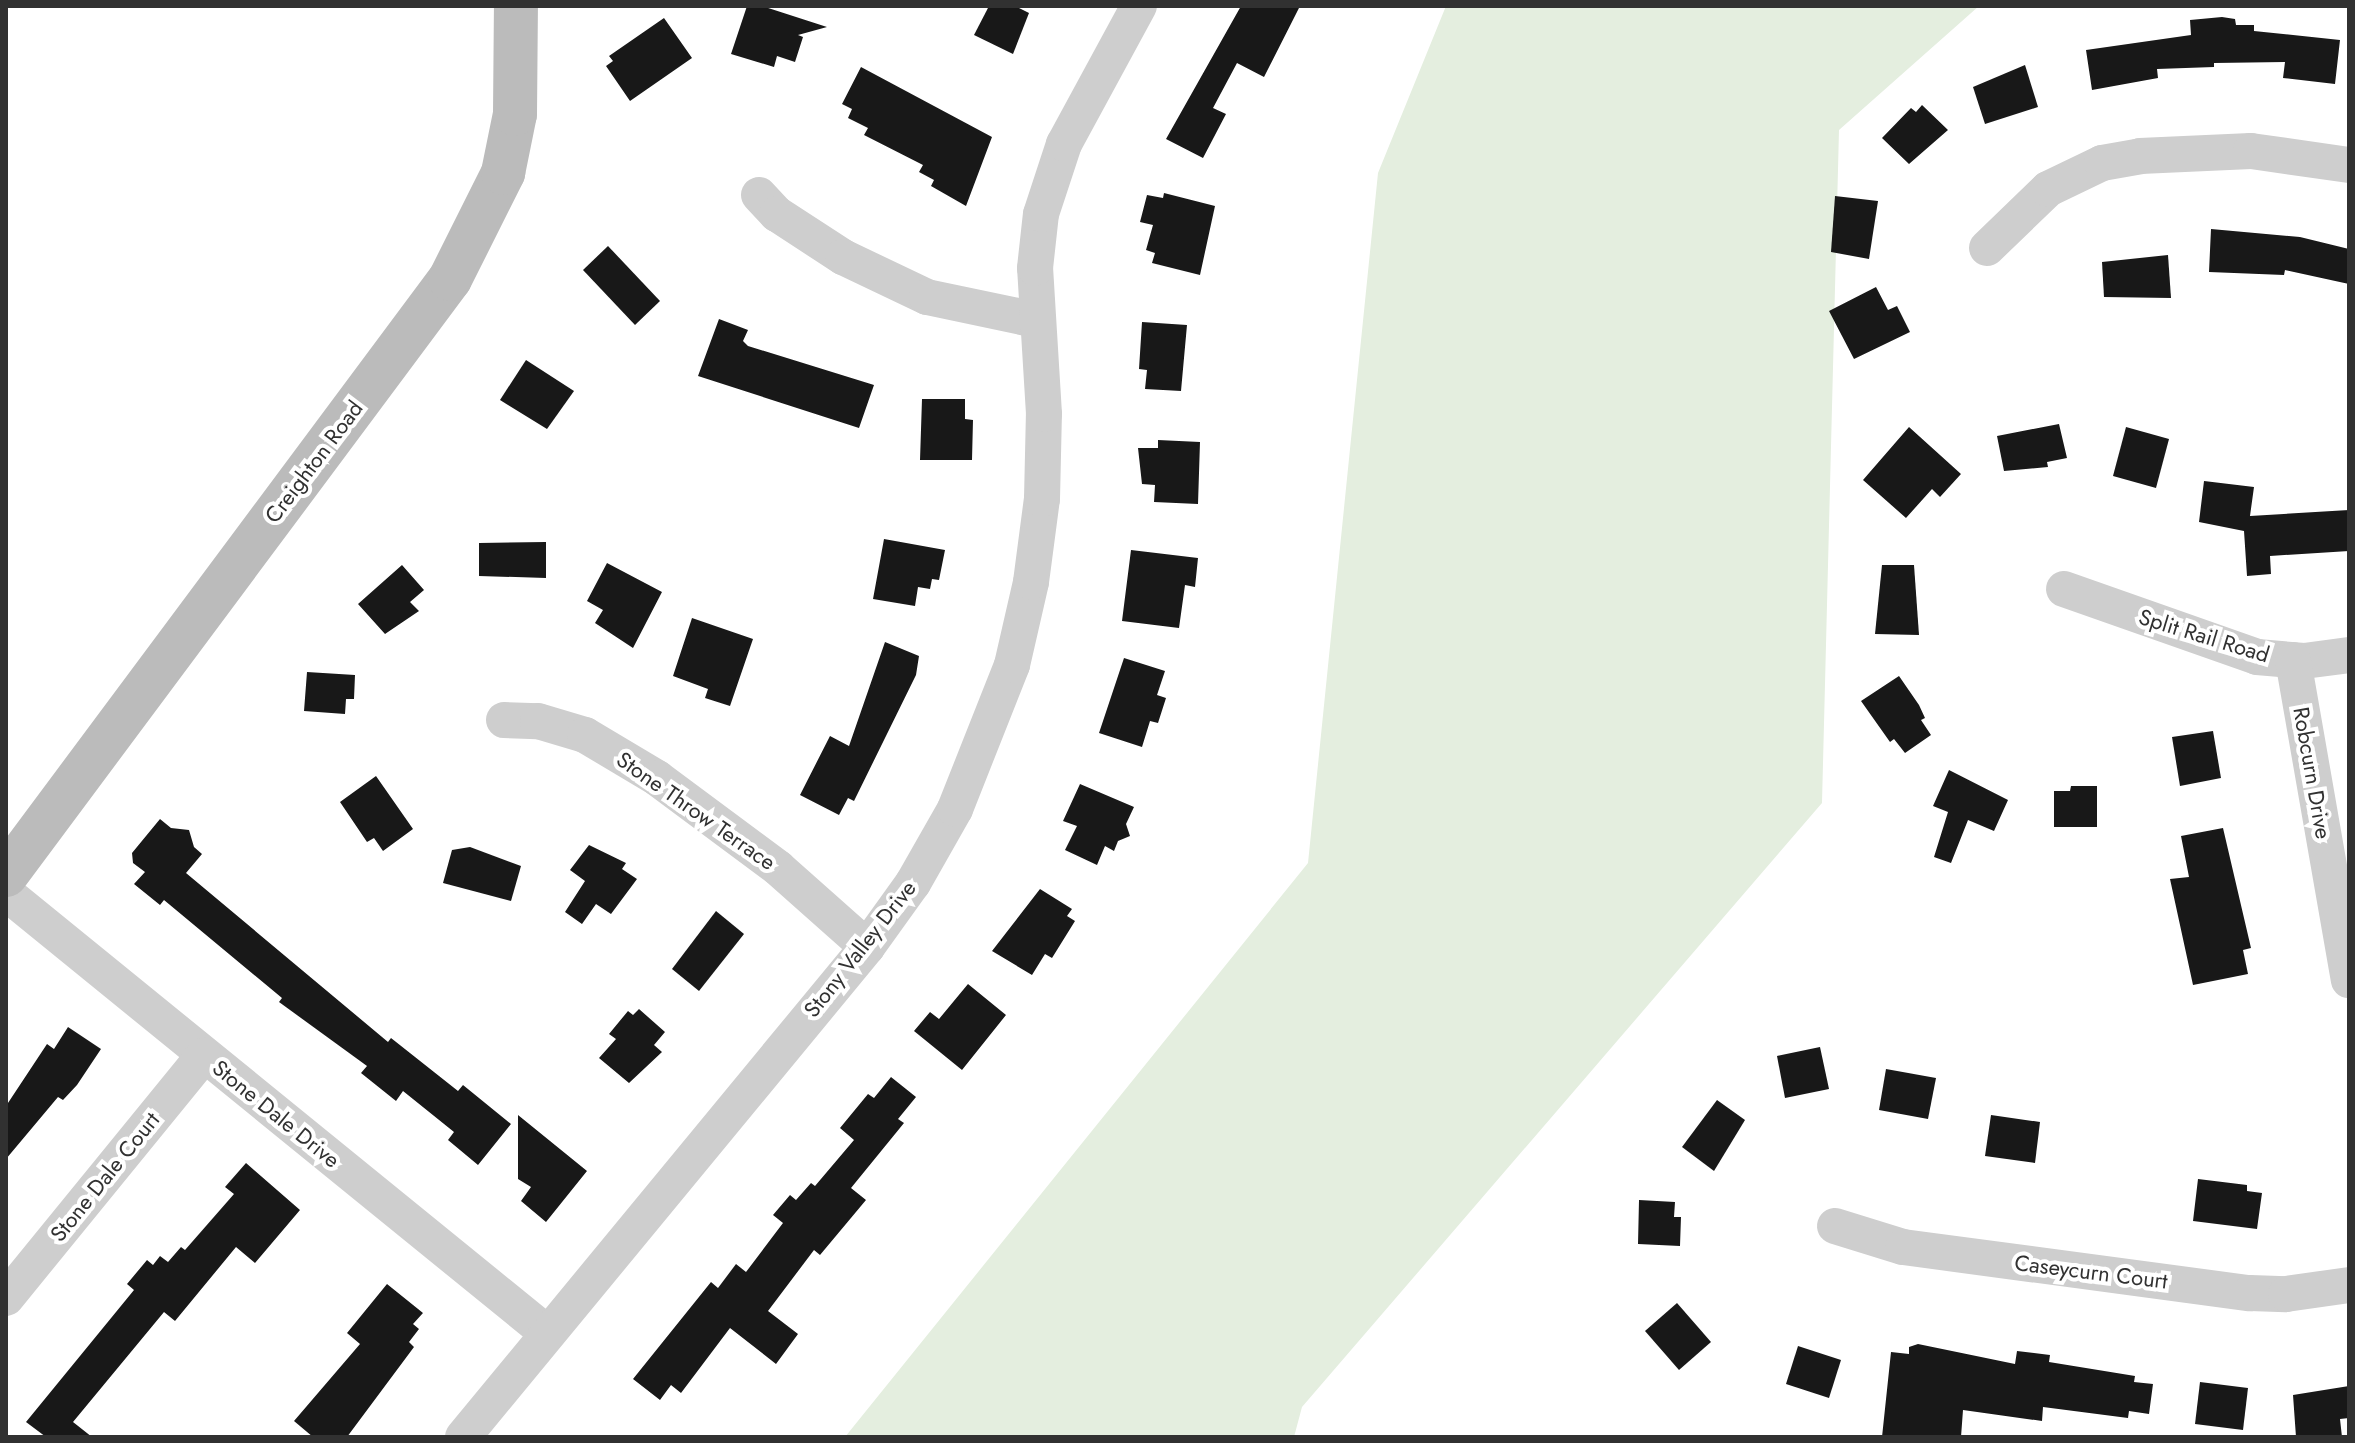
<!DOCTYPE html>
<html>
<head>
<meta charset="utf-8">
<style>
  body { margin:0 }
  #map { position:relative; width:2355px; height:1443px; overflow:hidden; background:#fff; font-family:Jost,sans-serif }
  div>[style] { position:absolute }
  [style*='--x'] { left:calc(var(--x)*1px); top:calc(var(--y)*1px); width:calc(var(--w)*1px); rotate:calc(var(--a)*1deg) }
  .green>* { inset:0; background:#e4eedf }
  .building>* { inset:0; background:#181818 }
  .street>* { height:36px; margin:-18px; padding:0 18px; transform-origin:18px; border-radius:18px; background:#cecece }
  .secondary>* { height:44px; margin:-22px; padding:0 22px; transform-origin:22px; border-radius:22px; background:#bbb }
  span { translate:-50% -50%; white-space:nowrap; text-align:center; line-height:1.15; -webkit-text-stroke:8px #fff; paint-order:stroke }
  .street-label { font-size:22px; color:#313131 }
  .frame { position:absolute; inset:0; border:8px solid #313131; pointer-events:none }
</style>
</head>
<body>
<div id="map">
  <div class="green">
    <i style="clip-path:polygon(1446px 6px,1979px 6px,1839px 130px,1822px 803px,1302px 1407px,1294px 1437px,845px 1437px,1308px 863px,1378px 173px)"></i>
  </div>
  <div class="building">
    <i style="clip-path:polygon(747px 6px,762px 6px,827px 27px,798px 35px,803px 37px,795px 62px,777px 56px,774px 67px,731px 54px)"></i>
    <i style="clip-path:polygon(989px 6px,1015px 6px,1029px 13px,1013px 54px,974px 35px)"></i>
    <i style="clip-path:polygon(1241px 6px,1300px 6px,1264px 77px,1237px 63px,1213px 108px,1226px 114px,1203px 158px,1166px 139px)"></i>
    <i style="clip-path:polygon(2222px 17px,2235px 19px,2236px 25px,2254px 25px,2254px 31px,2340px 40px,2335px 84px,2283px 78px,2285px 62px,2214px 63px,2214px 67px,2157px 69px,2158px 78px,2092px 90px,2086px 50px,2191px 35px,2190px 20px)"></i>
    <i style="clip-path:polygon(664px 18px,692px 58px,630px 101px,606px 66px,613px 61px,609px 56px)"></i>
    <i style="clip-path:polygon(2025px 65px,2038px 107px,1985px 124px,1973px 87px)"></i>
    <i style="clip-path:polygon(861px 67px,992px 137px,966px 206px,931px 186px,934px 180px,919px 172px,923px 165px,864px 135px,868px 128px,848px 118px,852px 109px,842px 104px)"></i>
    <i style="clip-path:polygon(1922px 105px,1948px 130px,1909px 164px,1882px 138px,1911px 108px,1916px 112px)"></i>
    <i style="clip-path:polygon(1164px 193px,1215px 206px,1200px 275px,1152px 263px,1155px 253px,1146px 250px,1153px 225px,1140px 222px,1147px 195px,1163px 198px)"></i>
    <i style="clip-path:polygon(1835px 196px,1878px 201px,1869px 259px,1831px 252px)"></i>
    <i style="clip-path:polygon(2211px 229px,2300px 237px,2349px 249px,2349px 284px,2285px 270px,2284px 275px,2209px 272px)"></i>
    <i style="clip-path:polygon(608px 246px,660px 301px,635px 325px,583px 270px)"></i>
    <i style="clip-path:polygon(2168px 255px,2171px 298px,2104px 297px,2102px 262px)"></i>
    <i style="clip-path:polygon(1876px 287px,1888px 310px,1897px 306px,1910px 332px,1854px 359px,1829px 311px)"></i>
    <i style="clip-path:polygon(719px 319px,748px 330px,743px 341px,748px 346px,874px 385px,859px 428px,698px 376px)"></i>
    <i style="clip-path:polygon(1142px 322px,1187px 325px,1181px 391px,1145px 389px,1147px 370px,1139px 369px)"></i>
    <i style="clip-path:polygon(526px 360px,574px 391px,547px 429px,500px 400px)"></i>
    <i style="clip-path:polygon(922px 399px,965px 399px,965px 419px,973px 420px,972px 460px,920px 460px)"></i>
    <i style="clip-path:polygon(2059px 424px,2067px 458px,2047px 462px,2048px 467px,2004px 471px,1997px 436px)"></i>
    <i style="clip-path:polygon(1909px 427px,1961px 474px,1940px 497px,1932px 489px,1906px 518px,1863px 480px)"></i>
    <i style="clip-path:polygon(2126px 427px,2169px 439px,2156px 488px,2113px 476px)"></i>
    <i style="clip-path:polygon(1158px 440px,1200px 442px,1198px 504px,1154px 502px,1155px 485px,1142px 484px,1138px 448px,1158px 448px)"></i>
    <i style="clip-path:polygon(2204px 481px,2254px 487px,2250px 516px,2349px 510px,2349px 551px,2270px 556px,2271px 574px,2247px 576px,2244px 531px,2199px 522px)"></i>
    <i style="clip-path:polygon(884px 539px,945px 550px,939px 580px,932px 579px,930px 589px,918px 587px,915px 606px,873px 599px)"></i>
    <i style="clip-path:polygon(546px 542px,546px 578px,479px 576px,479px 543px)"></i>
    <i style="clip-path:polygon(1131px 550px,1198px 558px,1195px 587px,1185px 585px,1179px 628px,1122px 621px)"></i>
    <i style="clip-path:polygon(607px 563px,662px 592px,633px 648px,595px 623px,603px 610px,587px 601px)"></i>
    <i style="clip-path:polygon(402px 565px,424px 590px,410px 602px,419px 611px,385px 634px,358px 604px)"></i>
    <i style="clip-path:polygon(1882px 565px,1914px 565px,1919px 635px,1875px 634px)"></i>
    <i style="clip-path:polygon(692px 618px,753px 639px,730px 706px,705px 698px,708px 689px,673px 676px)"></i>
    <i style="clip-path:polygon(885px 642px,919px 656px,916px 675px,854px 801px,848px 798px,839px 815px,800px 795px,830px 736px,849px 746px)"></i>
    <i style="clip-path:polygon(1124px 658px,1165px 671px,1157px 695px,1166px 698px,1158px 723px,1150px 721px,1142px 747px,1099px 733px)"></i>
    <i style="clip-path:polygon(307px 672px,355px 675px,354px 699px,346px 699px,345px 714px,304px 711px)"></i>
    <i style="clip-path:polygon(1899px 676px,1919px 705px,1925px 718px,1921px 720px,1931px 735px,1905px 753px,1894px 739px,1890px 742px,1861px 701px)"></i>
    <i style="clip-path:polygon(2213px 731px,2221px 778px,2180px 786px,2172px 737px)"></i>
    <i style="clip-path:polygon(1949px 770px,2008px 800px,1994px 831px,1968px 820px,1951px 863px,1934px 857px,1948px 812px,1933px 806px)"></i>
    <i style="clip-path:polygon(376px 776px,413px 829px,383px 851px,374px 838px,367px 842px,340px 802px)"></i>
    <i style="clip-path:polygon(1080px 784px,1134px 807px,1126px 824px,1130px 836px,1118px 841px,1114px 851px,1105px 846px,1097px 865px,1065px 850px,1077px 826px,1063px 821px)"></i>
    <i style="clip-path:polygon(2071px 786px,2097px 786px,2097px 827px,2054px 827px,2054px 791px,2070px 791px)"></i>
    <i style="clip-path:polygon(160px 819px,171px 828px,189px 830px,194px 847px,202px 854px,186px 873px,388px 1042px,391px 1038px,458px 1091px,463px 1085px,511px 1124px,478px 1165px,448px 1140px,454px 1132px,403px 1091px,396px 1101px,361px 1073px,367px 1066px,279px 1002px,282px 998px,164px 900px,160px 905px,134px 884px,145px 872px,133px 863px,132px 853px)"></i>
    <i style="clip-path:polygon(2223px 828px,2251px 948px,2243px 950px,2248px 974px,2193px 985px,2170px 879px,2189px 877px,2181px 836px)"></i>
    <i style="clip-path:polygon(589px 845px,626px 863px,622px 869px,637px 879px,611px 914px,596px 904px,582px 924px,565px 912px,585px 881px,570px 870px)"></i>
    <i style="clip-path:polygon(470px 847px,521px 866px,511px 901px,443px 883px,452px 850px)"></i>
    <i style="clip-path:polygon(1040px 889px,1072px 909px,1067px 916px,1075px 921px,1052px 958px,1045px 954px,1032px 975px,992px 951px)"></i>
    <i style="clip-path:polygon(716px 911px,744px 934px,699px 991px,672px 969px)"></i>
    <i style="clip-path:polygon(968px 984px,1006px 1015px,962px 1070px,914px 1031px,930px 1012px,939px 1019px)"></i>
    <i style="clip-path:polygon(639px 1009px,665px 1032px,654px 1045px,662px 1052px,629px 1083px,599px 1058px,616px 1039px,609px 1034px,628px 1011px,633px 1015px)"></i>
    <i style="clip-path:polygon(68px 1027px,101px 1049px,77px 1085px,63px 1100px,58px 1097px,6px 1159px,6px 1106px,47px 1044px,54px 1049px)"></i>
    <i style="clip-path:polygon(1820px 1047px,1829px 1089px,1785px 1098px,1777px 1056px)"></i>
    <i style="clip-path:polygon(1886px 1069px,1936px 1078px,1928px 1119px,1879px 1110px)"></i>
    <i style="clip-path:polygon(891px 1077px,916px 1097px,898px 1119px,904px 1123px,851px 1188px,866px 1200px,820px 1255px,814px 1250px,768px 1311px,798px 1334px,776px 1364px,730px 1328px,681px 1393px,671px 1385px,660px 1400px,633px 1379px,711px 1282px,718px 1288px,736px 1264px,746px 1272px,783px 1223px,773px 1215px,790px 1195px,796px 1200px,811px 1183px,815px 1186px,854px 1140px,840px 1128px,868px 1094px,874px 1098px)"></i>
    <i style="clip-path:polygon(1717px 1100px,1745px 1120px,1714px 1171px,1682px 1147px)"></i>
    <i style="clip-path:polygon(518px 1115px,587px 1171px,546px 1222px,521px 1201px,531px 1187px,518px 1179px)"></i>
    <i style="clip-path:polygon(1991px 1115px,2040px 1122px,2035px 1163px,1985px 1156px)"></i>
    <i style="clip-path:polygon(246px 1163px,300px 1210px,255px 1263px,236px 1247px,175px 1321px,164px 1312px,73px 1422px,92px 1437px,46px 1437px,26px 1422px,134px 1290px,127px 1284px,147px 1260px,153px 1265px,160px 1256px,168px 1262px,181px 1247px,185px 1250px,234px 1194px,225px 1187px)"></i>
    <i style="clip-path:polygon(2198px 1179px,2247px 1185px,2247px 1191px,2262px 1193px,2257px 1229px,2193px 1221px)"></i>
    <i style="clip-path:polygon(1639px 1200px,1675px 1202px,1674px 1217px,1681px 1217px,1680px 1246px,1638px 1244px)"></i>
    <i style="clip-path:polygon(387px 1284px,423px 1313px,413px 1324px,419px 1329px,409px 1342px,414px 1347px,347px 1437px,313px 1437px,294px 1421px,360px 1344px,347px 1333px)"></i>
    <i style="clip-path:polygon(1677px 1303px,1711px 1342px,1679px 1370px,1645px 1331px)"></i>
    <i style="clip-path:polygon(1918px 1344px,2015px 1364px,2017px 1351px,2050px 1355px,2049px 1362px,2135px 1376px,2134px 1382px,2153px 1384px,2149px 1414px,2129px 1411px,2128px 1418px,2043px 1407px,2042px 1421px,1963px 1410px,1961px 1437px,1882px 1437px,1891px 1352px,1909px 1354px,1909px 1347px)"></i>
    <i style="clip-path:polygon(1798px 1346px,1841px 1360px,1829px 1398px,1786px 1384px)"></i>
    <i style="clip-path:polygon(2200px 1382px,2248px 1388px,2243px 1430px,2195px 1424px)"></i>
    <i style="clip-path:polygon(2349px 1386px,2349px 1418px,2340px 1419px,2342px 1437px,2296px 1437px,2293px 1395px)"></i>
  </div>
  <div class="street">
    <i style="--x:759;--y:195;--w:26;--a:47"></i>
    <i style="--x:777;--y:214;--w:79;--a:33.1"></i>
    <i style="--x:843;--y:257;--w:93;--a:25.5"></i>
    <i style="--x:927;--y:297;--w:111;--a:11.9"></i>
    <i style="--x:1987;--y:248;--w:85;--a:-44"></i>
    <i style="--x:2048;--y:189;--w:60;--a:-25.7"></i>
    <i style="--x:2102;--y:163;--w:39;--a:-10"></i>
    <i style="--x:2140;--y:156;--w:111;--a:-2.6"></i>
    <i style="--x:2251;--y:151;--w:99;--a:8.1"></i>
    <i style="--x:2064;--y:589;--w:205;--a:19.4"></i>
    <i style="--x:2257;--y:657;--w:47;--a:4.9"></i>
    <i style="--x:2304;--y:661;--w:45;--a:-7.6"></i>
    <i style="--x:2293;--y:660;--w:325;--a:80.1"></i>
    <i style="--x:504;--y:720;--w:34;--a:2"></i>
    <i style="--x:538;--y:721;--w:49;--a:16.6"></i>
    <i style="--x:585;--y:735;--w:84;--a:30.8"></i>
    <i style="--x:657;--y:778;--w:151;--a:36.6"></i>
    <i style="--x:778;--y:868;--w:119;--a:41.6"></i>
    <i style="--x:6;--y:893;--w:697;--a:39.12"></i>
    <i style="--x:1835;--y:1226;--w:71;--a:17.2"></i>
    <i style="--x:1903;--y:1247;--w:350;--a:7.6"></i>
    <i style="--x:2250;--y:1293;--w:36;--a:2"></i>
    <i style="--x:2286;--y:1294;--w:64;--a:-8.1"></i>
    <i style="--x:6;--y:1298;--w:313;--a:-50.8"></i>
    <i style="--x:463;--y:1437;--w:635;--a:-50.49"></i>
    <i style="--x:867;--y:947;--w:79;--a:-54.3"></i>
    <i style="--x:913;--y:883;--w:85;--a:-60.4"></i>
    <i style="--x:955;--y:809;--w:155;--a:-68.4"></i>
    <i style="--x:1012;--y:665;--w:85;--a:-77.1"></i>
    <i style="--x:1031;--y:582;--w:84;--a:-82.5"></i>
    <i style="--x:1042;--y:499;--w:85;--a:-88.7"></i>
    <i style="--x:1044;--y:414;--w:146;--a:-93.5"></i>
    <i style="--x:1035;--y:268;--w:54;--a:-83.7"></i>
    <i style="--x:1041;--y:214;--w:74;--a:-71.8"></i>
    <i style="--x:1064;--y:144;--w:157;--a:-61.5"></i>
  </div>
  <div class="secondary">
    <i style="--x:6;--y:875;--w:743;--a:-53.32"></i>
    <i style="--x:450;--y:279;--w:119;--a:-63.4"></i>
    <i style="--x:503;--y:173;--w:60;--a:-78.5"></i>
    <i style="--x:515;--y:114;--w:108;--a:-89.5"></i>
  </div>
  <div class="street-label">
    <span style="left:314px;top:462px;rotate:-53deg">Creighton Road</span>
    <span style="left:2204px;top:636px;rotate:17deg">Split Rail Road</span>
    <span style="left:2312px;top:773px;rotate:80deg">Robcurn Drive</span>
    <span style="left:696px;top:811px;rotate:35deg">Stone Throw Terrace</span>
    <span style="left:860px;top:949px;rotate:-52deg">Stony Valley Drive</span>
    <span style="left:276px;top:1114px;rotate:39deg">Stone Dale Drive</span>
    <span style="left:105px;top:1177px;rotate:-51deg">Stone Dale Court</span>
    <span style="left:2091px;top:1272px;rotate:7deg">Caseycurn Court</span>
  </div>
  <div class="frame"></div>
</div>
</body>
</html>
